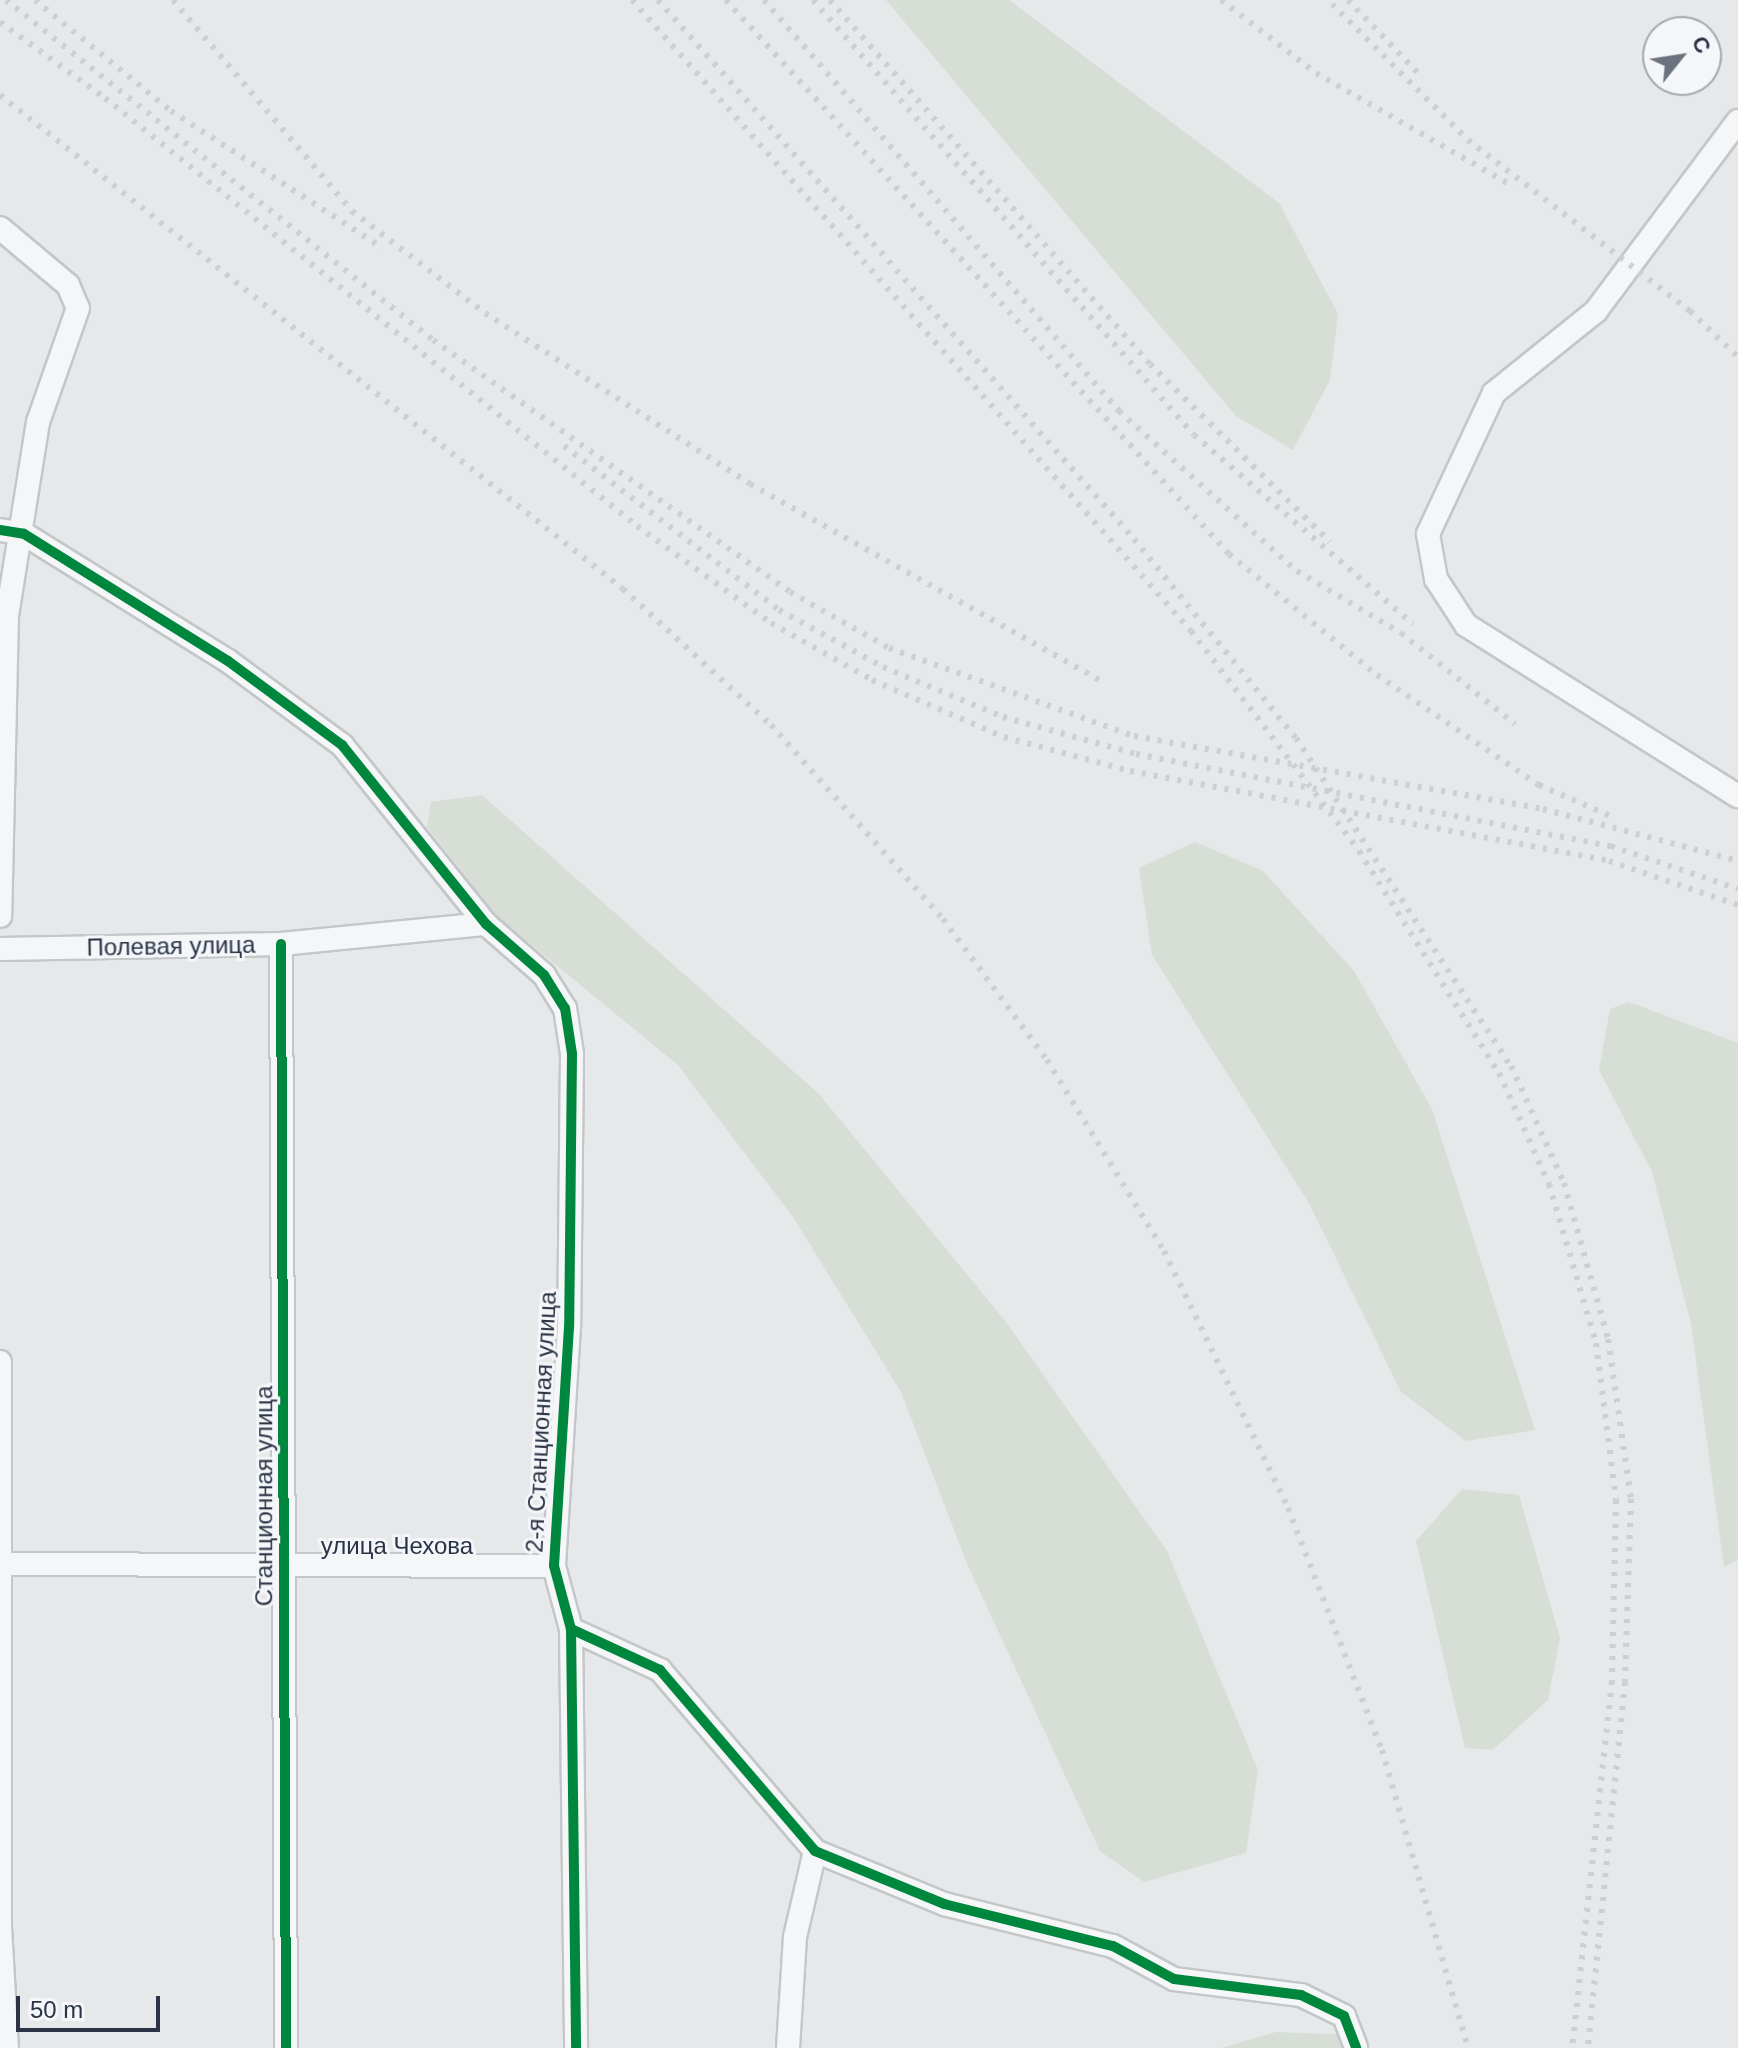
<!DOCTYPE html>
<html>
<head>
<meta charset="utf-8">
<style>
  body { margin:0 }
  #map { position:relative; width:1738px; height:2048px; overflow:hidden; background:#e6e8ea; font-family:Helvetica,sans-serif }
  div>[style] { position:absolute }
  [style*='--x'] { left:calc(var(--x)*1px); top:calc(var(--y)*1px); width:calc(var(--w)*1px); rotate:calc(var(--a)*1deg) }
  .green>* { inset:0; background:#d6ded6 }
  .roads { filter:drop-shadow(2px 0 #c4c6c8) drop-shadow(-2px 0 #c4c6c8) drop-shadow(0 2px #c4c6c8) drop-shadow(0 -2px #c4c6c8) }
  .minor>* { height:22px; margin:-11px; padding:0 11px; transform-origin:11px; border-radius:11px; background:#f5f6f7 }
  .rail>* { height:6px; margin-top:-3px; transform-origin:0; background:repeating-linear-gradient(90deg,#cecfd2 0 4px,transparent 0 12px) }
  .cycleway>* { height:10px; margin:-5px; padding:0 5px; transform-origin:5px; border-radius:5px; background:#00873e }
  span { translate:-50% -50%; white-space:nowrap; text-align:center; line-height:1.15; -webkit-text-stroke:6px #f4f6f9; paint-order:stroke }
  .street-label { font-size:24px; color:#2b3445 }
  .north { position:absolute; left:1642px; top:16px; width:80px; height:80px; box-sizing:border-box; background:#f4f6f9; border:2px solid #a4a8b1; border-radius:50%; rotate:60deg; font-size:22px; font-weight:700; line-height:32px; text-align:center; color:#2b3445 }
  .north::after { content:''; display:block; margin:auto; width:28px; height:36px; background:#6c737f; clip-path:polygon(50% 0,100% 100%,50% 72%,0 100%) }
  .scale { position:absolute; left:16px; top:1996px; width:144px; height:36px; box-sizing:border-box; border:4px solid #2b3445; border-top:0; padding-left:10px; font-size:24px; line-height:28px; white-space:nowrap; color:#2b3445; -webkit-text-stroke:6px #f4f6f9; paint-order:stroke }
</style>
</head>
<body>
<div id="map">
  <div class="green">
    <i style="clip-path:polygon(886px 0,1009px 0,1279px 203px,1338px 314px,1330px 380px,1293px 450px,1236px 416px)"></i>
    <i style="clip-path:polygon(482px 795px,819px 1094px,1006px 1322px,1167px 1551px,1258px 1770px,1246px 1853px,1144px 1882px,1100px 1851px,968px 1566px,901px 1392px,793px 1217px,678px 1065px,496px 916px,427px 827px,431px 802px)"></i>
    <i style="clip-path:polygon(1195px 842px,1263px 871px,1354px 971px,1432px 1109px,1535px 1430px,1466px 1441px,1401px 1392px,1309px 1203px,1152px 955px,1139px 868px)"></i>
    <i style="clip-path:polygon(1629px 1002px,1738px 1043px,1738px 1560px,1724px 1567px,1691px 1324px,1652px 1172px,1599px 1070px,1610px 1009px)"></i>
    <i style="clip-path:polygon(1462px 1489px,1519px 1495px,1560px 1638px,1548px 1700px,1493px 1750px,1465px 1748px,1416px 1541px)"></i>
    <i style="clip-path:polygon(1276px 2032px,1354px 2035px,1356px 2048px,1221px 2048px)"></i>
  </div>
  <div class="roads">
    <div class="minor">
      <i style="--x:1738;--y:121;--w:237;--a:126.8"></i>
      <i style="--x:1596;--y:311;--w:131;--a:141.2"></i>
      <i style="--x:1494;--y:393;--w:156;--a:115.1"></i>
      <i style="--x:1428;--y:534;--w:46;--a:79.9"></i>
      <i style="--x:1436;--y:579;--w:55;--a:56.9"></i>
      <i style="--x:1466;--y:625;--w:321;--a:32.2"></i>
      <i style="--x:0;--y:228;--w:89;--a:40"></i>
      <i style="--x:68;--y:285;--w:25;--a:67"></i>
      <i style="--x:78;--y:308;--w:121;--a:109.3"></i>
      <i style="--x:38;--y:422;--w:196;--a:99.1"></i>
      <i style="--x:7;--y:616;--w:300;--a:91.3"></i>
      <i style="--x:0;--y:530;--w:24;--a:9"></i>
      <i style="--x:24;--y:534;--w:240;--a:31.9"></i>
      <i style="--x:228;--y:661;--w:142;--a:36.4"></i>
      <i style="--x:342;--y:745;--w:230;--a:51.2"></i>
      <i style="--x:486;--y:924;--w:77;--a:41.3"></i>
      <i style="--x:544;--y:975;--w:39;--a:58"></i>
      <i style="--x:565;--y:1008;--w:47;--a:81.3"></i>
      <i style="--x:572;--y:1054;--w:273;--a:90.6"></i>
      <i style="--x:569;--y:1327;--w:239;--a:93.6"></i>
      <i style="--x:554;--y:1566;--w:65;--a:74.9"></i>
      <i style="--x:571;--y:1629;--w:419;--a:89.3"></i>
      <i style="--x:281;--y:944;--w:1104;--a:89.74"></i>
      <i style="--x:0;--y:949;--w:281;--a:-1"></i>
      <i style="--x:281;--y:944;--w:206;--a:-5.6"></i>
      <i style="--x:0;--y:1362;--w:565;--a:90"></i>
      <i style="--x:0;--y:1927;--w:121;--a:86.7"></i>
      <i style="--x:0;--y:1564;--w:554;--a:0.21"></i>
      <i style="--x:571;--y:1629;--w:98;--a:24.7"></i>
      <i style="--x:660;--y:1670;--w:238;--a:49.4"></i>
      <i style="--x:815;--y:1851;--w:139;--a:22.3"></i>
      <i style="--x:944;--y:1904;--w:174;--a:14"></i>
      <i style="--x:1113;--y:1946;--w:69;--a:28.4"></i>
      <i style="--x:1174;--y:1979;--w:128;--a:7.2"></i>
      <i style="--x:1301;--y:1995;--w:48;--a:26"></i>
      <i style="--x:1344;--y:2016;--w:34;--a:69"></i>
      <i style="--x:788;--y:2048;--w:111;--a:-86.4"></i>
      <i style="--x:795;--y:1937;--w:88;--a:-76.9"></i>
    </div>
  </div>
  <div class="rail">
    <i style="--x:6;--y:0;--w:546;--a:38.53"></i>
    <i style="--x:433;--y:340;--w:437;--a:35.2"></i>
    <i style="--x:790;--y:592;--w:114;--a:29.5"></i>
    <i style="--x:889;--y:648;--w:260;--a:19.8"></i>
    <i style="--x:1134;--y:736;--w:415;--a:10.1"></i>
    <i style="--x:1543;--y:809;--w:202;--a:14.9"></i>
    <i style="--x:35;--y:0;--w:176;--a:39.2"></i>
    <i style="--x:171;--y:111;--w:252;--a:32.9"></i>
    <i style="--x:173;--y:0;--w:277;--a:49.7"></i>
    <i style="--x:352;--y:211;--w:168;--a:37.5"></i>
    <i style="--x:485;--y:313;--w:315;--a:32.8"></i>
    <i style="--x:750;--y:484;--w:403;--a:29.3"></i>
    <i style="--x:632;--y:0;--w:843;--a:48.46"></i>
    <i style="--x:1191;--y:631;--w:277;--a:52.6"></i>
    <i style="--x:1359;--y:851;--w:262;--a:57.8"></i>
    <i style="--x:1499;--y:1073;--w:122;--a:65.8"></i>
    <i style="--x:1549;--y:1184;--w:166;--a:73.5"></i>
    <i style="--x:1596;--y:1343;--w:158;--a:82.7"></i>
    <i style="--x:1616;--y:1500;--w:181;--a:91.3"></i>
    <i style="--x:1612;--y:1681;--w:369;--a:96.2"></i>
    <i style="--x:658;--y:0;--w:719;--a:48.55"></i>
    <i style="--x:1134;--y:539;--w:257;--a:50.9"></i>
    <i style="--x:1296;--y:738;--w:392;--a:56.8"></i>
    <i style="--x:1511;--y:1066;--w:128;--a:65.6"></i>
    <i style="--x:1564;--y:1183;--w:162;--a:74.2"></i>
    <i style="--x:1608;--y:1339;--w:162;--a:81.8"></i>
    <i style="--x:1631;--y:1499;--w:183;--a:91.9"></i>
    <i style="--x:1625;--y:1682;--w:368;--a:95.8"></i>
    <i style="--x:726;--y:0;--w:748;--a:47.76"></i>
    <i style="--x:1229;--y:554;--w:191;--a:39.3"></i>
    <i style="--x:1377;--y:675;--w:196;--a:34.2"></i>
    <i style="--x:1539;--y:785;--w:81;--a:23.4"></i>
    <i style="--x:764;--y:0;--w:543;--a:49.18"></i>
    <i style="--x:1119;--y:411;--w:239;--a:42"></i>
    <i style="--x:1297;--y:571;--w:121;--a:30.8"></i>
    <i style="--x:1401;--y:633;--w:146;--a:38.6"></i>
    <i style="--x:813;--y:0;--w:578;--a:48.79"></i>
    <i style="--x:1194;--y:435;--w:289;--a:40.8"></i>
    <i style="--x:830;--y:0;--w:485;--a:48.7"></i>
    <i style="--x:1150;--y:364;--w:253;--a:44.7"></i>
    <i style="--x:1221;--y:0;--w:120;--a:37.5"></i>
    <i style="--x:1316;--y:73;--w:228;--a:29.9"></i>
    <i style="--x:1348;--y:0;--w:104;--a:46.2"></i>
    <i style="--x:1332;--y:4;--w:192;--a:45"></i>
    <i style="--x:1468;--y:140;--w:280;--a:37.6"></i>
    <i style="--x:1690;--y:311;--w:66;--a:43.8"></i>
    <i style="--x:0;--y:22;--w:130;--a:35.9"></i>
    <i style="--x:105;--y:98;--w:683;--a:38.82"></i>
    <i style="--x:637;--y:526;--w:165;--a:35.9"></i>
    <i style="--x:771;--y:623;--w:116;--a:29.4"></i>
    <i style="--x:872;--y:680;--w:144;--a:23.4"></i>
    <i style="--x:1004;--y:737;--w:131;--a:15.1"></i>
    <i style="--x:1130;--y:771;--w:487;--a:10.6"></i>
    <i style="--x:1609;--y:861;--w:136;--a:18.8"></i>
    <i style="--x:0;--y:95;--w:795;--a:38.41"></i>
    <i style="--x:623;--y:589;--w:201;--a:42.6"></i>
    <i style="--x:771;--y:725;--w:259;--a:48.4"></i>
    <i style="--x:943;--y:919;--w:175;--a:53.6"></i>
    <i style="--x:1047;--y:1060;--w:224;--a:58.5"></i>
    <i style="--x:1164;--y:1251;--w:285;--a:64.2"></i>
    <i style="--x:1288;--y:1508;--w:260;--a:68.8"></i>
    <i style="--x:1382;--y:1750;--w:310;--a:73.9"></i>
    <i style="--x:564;--y:446;--w:270;--a:37.3"></i>
    <i style="--x:779;--y:610;--w:119;--a:28.7"></i>
    <i style="--x:883;--y:667;--w:130;--a:22.6"></i>
    <i style="--x:1003;--y:717;--w:138;--a:15.5"></i>
    <i style="--x:1136;--y:754;--w:484;--a:11"></i>
    <i style="--x:1611;--y:846;--w:134;--a:18.7"></i>
  </div>
  <div class="cycleway">
    <i style="--x:0;--y:530;--w:24;--a:9"></i>
    <i style="--x:24;--y:534;--w:240;--a:31.9"></i>
    <i style="--x:228;--y:661;--w:142;--a:36.4"></i>
    <i style="--x:342;--y:745;--w:230;--a:51.2"></i>
    <i style="--x:486;--y:924;--w:77;--a:41.3"></i>
    <i style="--x:544;--y:975;--w:39;--a:58"></i>
    <i style="--x:565;--y:1008;--w:47;--a:81.3"></i>
    <i style="--x:572;--y:1054;--w:273;--a:90.6"></i>
    <i style="--x:569;--y:1327;--w:239;--a:93.6"></i>
    <i style="--x:554;--y:1566;--w:65;--a:74.9"></i>
    <i style="--x:571;--y:1629;--w:419;--a:89.3"></i>
    <i style="--x:281;--y:944;--w:1104;--a:89.74"></i>
    <i style="--x:571;--y:1629;--w:98;--a:24.7"></i>
    <i style="--x:660;--y:1670;--w:238;--a:49.4"></i>
    <i style="--x:815;--y:1851;--w:139;--a:22.3"></i>
    <i style="--x:944;--y:1904;--w:174;--a:14"></i>
    <i style="--x:1113;--y:1946;--w:69;--a:28.4"></i>
    <i style="--x:1174;--y:1979;--w:128;--a:7.2"></i>
    <i style="--x:1301;--y:1995;--w:48;--a:26"></i>
    <i style="--x:1344;--y:2016;--w:34;--a:69"></i>
  </div>
  <div class="street-label">
    <span style="left:171px;top:946px;rotate:-1deg">Полевая улица</span>
    <span style="left:541px;top:1422px;rotate:-87deg">2-я Станционная улица</span>
    <span style="left:264px;top:1496px;rotate:-90deg">Станционная улица</span>
    <span style="left:397px;top:1546px">улица Чехова</span>
  </div>
  <div class="north">С</div>
  <div class="scale">50 m</div>
</div>
</body>
</html>
